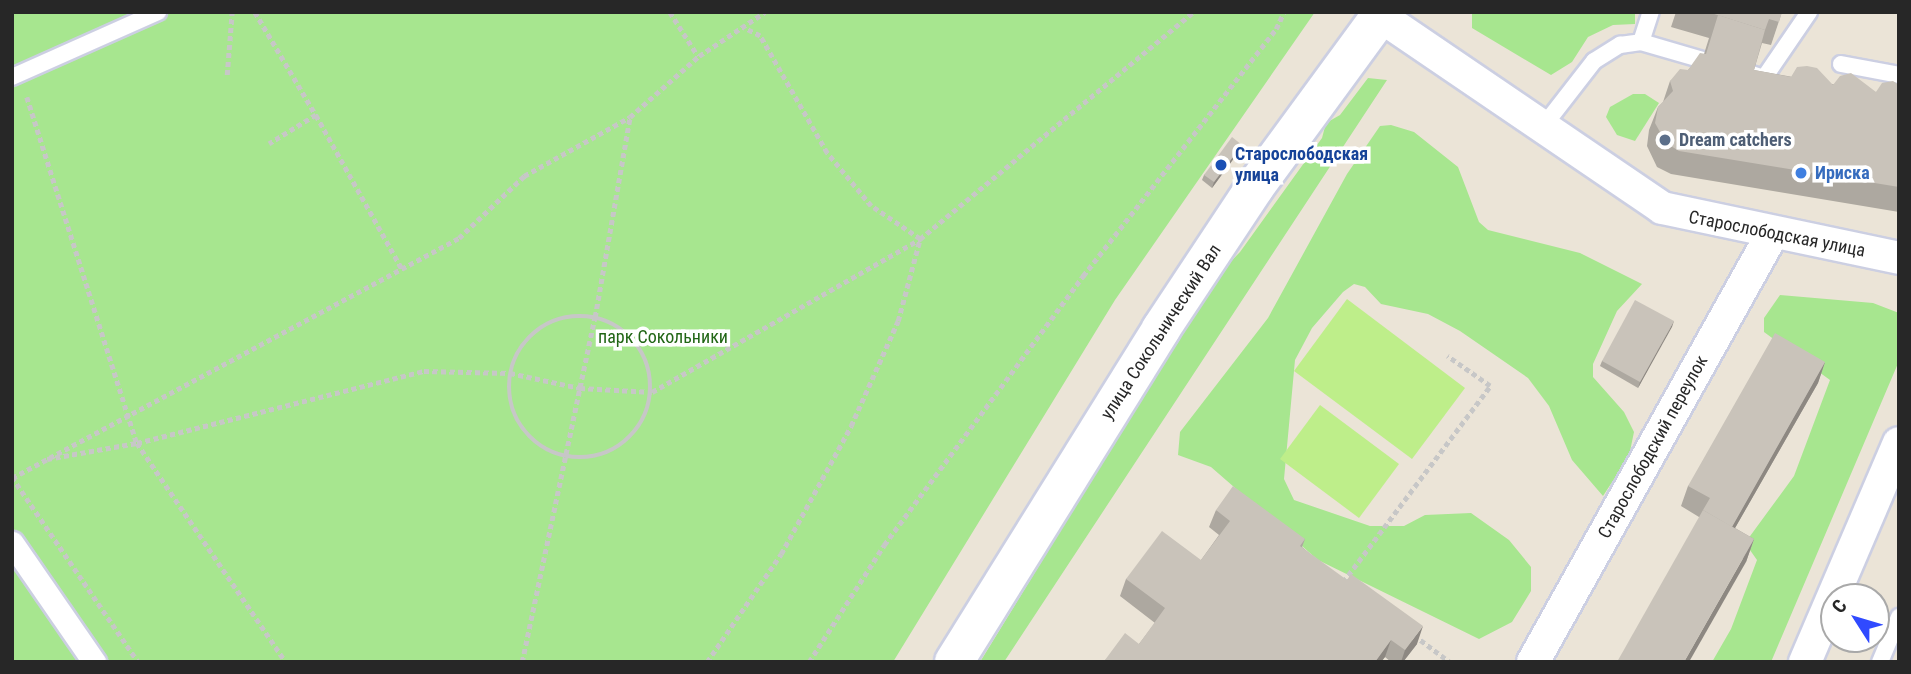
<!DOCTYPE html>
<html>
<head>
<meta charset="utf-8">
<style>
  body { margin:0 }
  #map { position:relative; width:1911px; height:674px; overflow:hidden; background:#ebe4d7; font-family:"Roboto Condensed",sans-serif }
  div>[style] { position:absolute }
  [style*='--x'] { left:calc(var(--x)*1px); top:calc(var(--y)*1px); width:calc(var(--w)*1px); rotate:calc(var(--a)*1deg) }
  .green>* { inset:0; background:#a7e68f }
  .pitch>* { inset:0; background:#beee8a }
  .path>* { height:4.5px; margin-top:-2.25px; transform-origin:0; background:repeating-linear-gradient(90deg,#c7c7c7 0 5px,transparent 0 8.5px) }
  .path>.ring { margin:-2.25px; padding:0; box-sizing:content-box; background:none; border:4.5px solid #c7c7c7; border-radius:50% }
  .roads { filter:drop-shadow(2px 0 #cccfe2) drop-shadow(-2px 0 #cccfe2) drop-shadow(0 2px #cccfe2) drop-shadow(0 -2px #cccfe2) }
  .service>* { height:16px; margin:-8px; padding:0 8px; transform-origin:8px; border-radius:8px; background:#fff }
  .pedestrian>* { height:23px; margin:-11.5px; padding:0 11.5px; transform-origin:11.5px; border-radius:11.5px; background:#fff }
  .minor>* { height:32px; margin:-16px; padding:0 16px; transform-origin:16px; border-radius:16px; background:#fff }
  .secondary>* { height:38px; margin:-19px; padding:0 19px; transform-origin:19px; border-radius:19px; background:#fff }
  .wall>* { inset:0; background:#ada8a0 }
  .shaded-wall>* { inset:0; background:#8d8882 }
  .building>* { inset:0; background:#c9c3ba }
  .dots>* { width:19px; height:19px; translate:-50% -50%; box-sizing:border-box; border:4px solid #fff; border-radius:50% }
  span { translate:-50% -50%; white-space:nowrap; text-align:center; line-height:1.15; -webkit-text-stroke:7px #fff; paint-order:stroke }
  .service-label { font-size:18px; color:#4e5e75; font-weight:700 }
  .left { translate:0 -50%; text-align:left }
  .transit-label { font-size:18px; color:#164399; font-weight:700 }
  .shop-label { font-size:18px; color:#366cbe; font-weight:700 }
  .street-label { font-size:18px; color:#272727 }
  .park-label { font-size:18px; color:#216615 }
  .frame { position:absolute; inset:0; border:14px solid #272727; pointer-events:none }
  .north { position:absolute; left:1820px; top:583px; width:70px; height:70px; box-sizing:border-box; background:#fff; border:2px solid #a9a9a9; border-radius:50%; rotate:307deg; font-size:19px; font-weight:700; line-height:28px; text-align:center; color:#272727 }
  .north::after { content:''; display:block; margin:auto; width:24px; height:32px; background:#304aff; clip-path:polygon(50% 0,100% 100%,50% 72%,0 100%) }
</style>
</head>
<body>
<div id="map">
  <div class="green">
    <i style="clip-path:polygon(12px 12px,1315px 12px,1115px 300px,893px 662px,12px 662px)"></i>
    <i style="clip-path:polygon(1472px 12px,1635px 12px,1635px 24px,1613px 25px,1588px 37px,1572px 62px,1551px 75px,1472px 28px)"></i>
    <i style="clip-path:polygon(1368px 78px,1387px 80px,1004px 662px,980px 662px,1215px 278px,1240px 252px,1322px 138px,1326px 123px,1340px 115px)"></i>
    <i style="clip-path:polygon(1633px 94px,1645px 94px,1659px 103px,1635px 141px,1617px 135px,1606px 117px,1610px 107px)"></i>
    <i style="clip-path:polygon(1391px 125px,1414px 132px,1458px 167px,1479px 222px,1488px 230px,1580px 253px,1642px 284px,1617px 311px,1593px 364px,1593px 377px,1624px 412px,1634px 432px,1629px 456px,1603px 496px,1572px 460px,1549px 406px,1528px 378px,1460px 331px,1428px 314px,1381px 304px,1365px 287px,1354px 284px,1343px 292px,1312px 328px,1295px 360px,1284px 479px,1294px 500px,1370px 526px,1404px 526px,1425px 515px,1471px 513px,1509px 540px,1531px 567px,1531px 591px,1512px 622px,1479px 639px,1318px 560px,1211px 467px,1178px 455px,1180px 432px,1268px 318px,1347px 174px,1380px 126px)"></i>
    <i style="clip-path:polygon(1780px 295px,1873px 303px,1899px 313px,1899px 361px,1771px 662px,1712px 662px,1731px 629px,1757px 560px,1745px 543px,1794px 476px,1830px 380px,1764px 332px,1764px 318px)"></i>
  </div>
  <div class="pitch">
    <i style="clip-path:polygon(1347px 299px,1465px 388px,1412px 459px,1294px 371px)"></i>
    <i style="clip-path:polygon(1320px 405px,1399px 464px,1359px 518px,1280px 459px)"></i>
  </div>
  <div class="path">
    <i style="--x:255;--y:12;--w:120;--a:59.4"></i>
    <i style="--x:316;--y:115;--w:55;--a:148.3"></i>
    <i style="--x:670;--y:12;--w:52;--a:57.5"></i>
    <i style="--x:227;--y:75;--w:63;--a:-85.5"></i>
    <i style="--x:27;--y:97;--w:363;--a:72.4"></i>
    <i style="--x:137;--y:443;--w:265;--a:55.8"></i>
    <i style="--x:316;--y:115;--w:176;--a:60.8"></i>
    <i class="ring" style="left:509px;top:316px;width:137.5px;height:137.5px"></i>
    <i style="--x:47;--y:459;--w:91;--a:-10.1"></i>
    <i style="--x:137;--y:443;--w:296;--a:-14.1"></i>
    <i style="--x:424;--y:371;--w:86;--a:1.3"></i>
    <i style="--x:510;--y:373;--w:72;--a:12.1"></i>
    <i style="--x:580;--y:388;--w:72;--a:3.2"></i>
    <i style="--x:652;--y:392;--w:309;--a:-29.7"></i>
    <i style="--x:920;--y:239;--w:59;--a:-146"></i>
    <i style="--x:871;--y:206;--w:69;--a:-129.7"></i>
    <i style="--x:827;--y:153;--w:135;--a:-119.8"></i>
    <i style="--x:760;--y:36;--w:18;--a:-153"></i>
    <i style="--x:12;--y:477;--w:224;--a:55.7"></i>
    <i style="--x:12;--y:478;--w:507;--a:-28.23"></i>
    <i style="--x:459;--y:238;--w:90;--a:-43.6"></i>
    <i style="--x:524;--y:176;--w:121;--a:-29.1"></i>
    <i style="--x:630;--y:117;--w:92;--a:-41.5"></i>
    <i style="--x:699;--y:56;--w:79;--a:-33.7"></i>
    <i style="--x:1343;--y:582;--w:245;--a:-53.1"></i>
    <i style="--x:1490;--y:386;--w:52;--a:-145.1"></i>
    <i style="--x:1414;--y:635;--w:45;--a:36.9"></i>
    <i style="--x:522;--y:662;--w:353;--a:-78.1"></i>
    <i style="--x:595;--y:317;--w:203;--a:-80.1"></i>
    <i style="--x:707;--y:662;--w:131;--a:-55.6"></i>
    <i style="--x:781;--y:554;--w:146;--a:-61.3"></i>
    <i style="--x:851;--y:426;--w:115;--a:-65.9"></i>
    <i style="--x:898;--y:321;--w:85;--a:-75"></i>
    <i style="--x:920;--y:239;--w:355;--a:-39.7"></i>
    <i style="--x:809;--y:662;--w:139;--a:-57.3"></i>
    <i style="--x:884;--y:545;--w:335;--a:-53.5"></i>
    <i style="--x:1083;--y:276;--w:313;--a:-52"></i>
    <i style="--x:1276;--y:29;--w:19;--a:-65"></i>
  </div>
  <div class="roads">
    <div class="service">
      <i style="--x:1641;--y:42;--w:32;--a:-72"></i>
      <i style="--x:1841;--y:64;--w:59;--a:10.7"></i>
      <i style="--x:1751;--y:74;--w:14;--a:17"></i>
      <i style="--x:1764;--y:78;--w:80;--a:-55.7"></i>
      <i style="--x:12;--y:77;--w:160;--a:-24"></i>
      <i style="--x:1542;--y:128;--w:85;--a:-52.2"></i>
      <i style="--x:1594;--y:61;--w:31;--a:-32"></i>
      <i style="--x:1620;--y:45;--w:21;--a:-8"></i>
      <i style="--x:1641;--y:42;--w:65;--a:16.2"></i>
      <i style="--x:1880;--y:662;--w:49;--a:-67.1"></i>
    </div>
    <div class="pedestrian">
      <i style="--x:12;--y:543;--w:145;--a:55.4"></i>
    </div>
    <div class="minor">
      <i style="--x:1380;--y:16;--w:341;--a:34.2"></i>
      <i style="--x:1662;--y:208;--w:242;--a:11.9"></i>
      <i style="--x:1533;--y:662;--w:492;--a:-60.8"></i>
      <i style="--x:1805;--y:662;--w:238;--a:-66.8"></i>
    </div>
    <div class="secondary">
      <i style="--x:954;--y:662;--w:392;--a:-58.1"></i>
      <i style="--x:1161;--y:329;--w:170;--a:-56.5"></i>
      <i style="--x:1255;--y:187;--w:217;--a:-53.8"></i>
    </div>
  </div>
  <div class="wall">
    <i style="clip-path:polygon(1676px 12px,1782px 12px,1771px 45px,1762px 43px,1754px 70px,1876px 92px,1899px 85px,1899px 212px,1671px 174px,1657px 167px,1647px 146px,1649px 130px,1658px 107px,1663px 102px,1670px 81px,1688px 70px,1704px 54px,1709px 38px,1671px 27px)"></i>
    <i style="clip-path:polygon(1240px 150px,1212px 188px,1202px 180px,1204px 175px)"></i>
    <i style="clip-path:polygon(1674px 321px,1638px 388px,1600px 366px,1602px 361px)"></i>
    <i style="clip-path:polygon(1825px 362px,1818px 383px,1735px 528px,1754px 539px,1746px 562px,1699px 517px,1681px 506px,1688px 486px)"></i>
    <i style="clip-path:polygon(1216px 510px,1305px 539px,1302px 547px,1417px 644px,1403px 662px,1391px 662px,1385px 657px,1381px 662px,1105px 662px,1105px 660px,1139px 644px,1155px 623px,1120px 596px,1126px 579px,1201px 560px,1219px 535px,1209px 527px)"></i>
  </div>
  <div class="shaded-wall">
    <i style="clip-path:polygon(1242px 145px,1240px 150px,1212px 188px,1214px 182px)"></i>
    <i style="clip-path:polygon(1674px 321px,1672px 327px,1638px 388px,1640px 382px)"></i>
    <i style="clip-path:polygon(1825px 362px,1818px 383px,1723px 549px,1731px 528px)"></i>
    <i style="clip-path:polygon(1754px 539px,1746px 562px,1689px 662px,1684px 662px)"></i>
    <i style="clip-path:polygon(1423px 626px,1417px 644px,1403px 662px,1401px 662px,1405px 650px)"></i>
    <i style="clip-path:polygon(1391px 640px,1385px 657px,1381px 662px,1375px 662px)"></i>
  </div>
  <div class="building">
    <i style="clip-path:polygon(1708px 12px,1782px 12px,1779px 22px,1769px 19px,1765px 30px)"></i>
    <i style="clip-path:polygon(1718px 15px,1765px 30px,1754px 70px,1791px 77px,1797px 67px,1807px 66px,1817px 68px,1833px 85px,1840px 76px,1851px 73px,1876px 92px,1882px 83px,1893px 81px,1899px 85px,1899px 187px,1679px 151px,1666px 143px,1655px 123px,1658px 107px,1673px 91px,1670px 81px,1680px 69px,1688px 70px,1700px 53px,1706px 54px)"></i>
    <i style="clip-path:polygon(1232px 137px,1242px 145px,1214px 182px,1204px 175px)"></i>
    <i style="clip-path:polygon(1635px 300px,1674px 321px,1640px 382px,1602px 361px)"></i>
    <i style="clip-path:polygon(1775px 333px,1825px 362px,1732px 527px,1703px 510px,1710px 498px,1688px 486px)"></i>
    <i style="clip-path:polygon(1233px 486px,1305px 539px,1300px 546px,1347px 580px,1351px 574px,1423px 626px,1405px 650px,1391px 640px,1375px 662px,1108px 662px,1105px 660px,1125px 633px,1139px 644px,1165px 608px,1126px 579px,1162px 531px,1201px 560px,1230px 521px,1216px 510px)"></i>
    <i style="clip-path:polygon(1703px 510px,1754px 539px,1684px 662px,1617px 662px)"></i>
  </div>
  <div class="dots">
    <i style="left:1665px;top:140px;background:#5c6f8a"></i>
    <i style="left:1221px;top:165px;background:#1a4fb4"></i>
    <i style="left:1801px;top:173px;background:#3f7fe0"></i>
  </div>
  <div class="service-label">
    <span class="left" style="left:1679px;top:140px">Dream catchers</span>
  </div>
  <div class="transit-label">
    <span class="left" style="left:1235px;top:165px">Старослободская<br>улица</span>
  </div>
  <div class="shop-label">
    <span class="left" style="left:1815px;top:173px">Ириска</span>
  </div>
  <div class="street-label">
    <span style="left:1777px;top:234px;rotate:11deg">Старослободская улица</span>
    <span style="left:1161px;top:332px;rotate:-57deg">улица Сокольнический Вал</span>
    <span style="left:1653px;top:447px;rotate:-61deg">Старослободский переулок</span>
  </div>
  <div class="park-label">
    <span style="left:663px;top:337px">парк Сокольники</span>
  </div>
  <div class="frame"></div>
  <div class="north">С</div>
</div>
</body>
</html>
